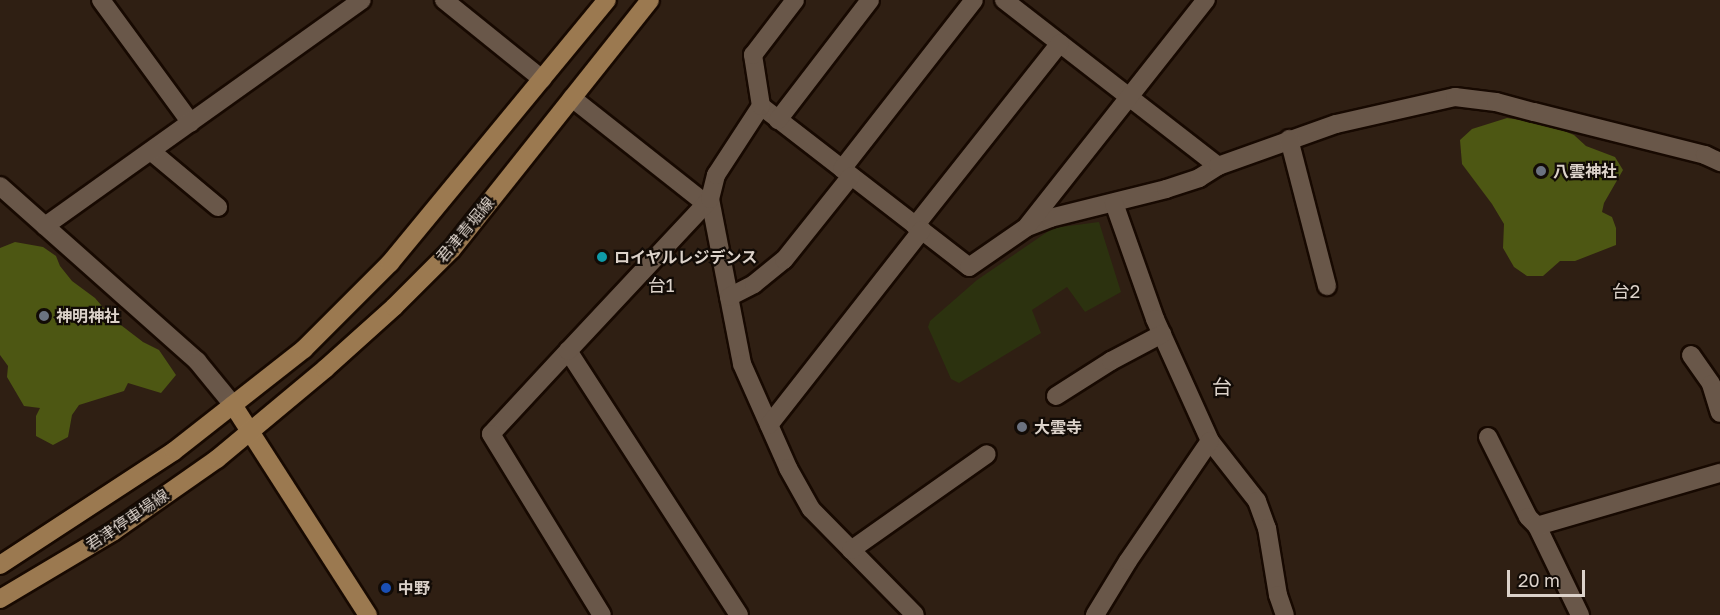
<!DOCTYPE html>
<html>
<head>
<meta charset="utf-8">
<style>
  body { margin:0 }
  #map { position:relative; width:1720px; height:615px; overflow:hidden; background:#2f1f13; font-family:"Golos Text","Noto Sans JP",sans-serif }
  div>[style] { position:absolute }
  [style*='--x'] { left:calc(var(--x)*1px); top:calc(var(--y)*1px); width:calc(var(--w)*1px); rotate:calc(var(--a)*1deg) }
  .green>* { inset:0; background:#2c320f }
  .forest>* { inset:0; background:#4d5713 }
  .roads { filter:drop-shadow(2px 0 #170901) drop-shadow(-2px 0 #170901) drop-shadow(0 2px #170901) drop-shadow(0 -2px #170901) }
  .minor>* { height:18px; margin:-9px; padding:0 9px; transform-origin:9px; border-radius:9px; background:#695749 }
  .major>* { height:18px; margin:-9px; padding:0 9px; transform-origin:9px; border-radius:9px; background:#9b7950 }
  .dots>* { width:16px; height:16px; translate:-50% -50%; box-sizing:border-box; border:3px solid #120b06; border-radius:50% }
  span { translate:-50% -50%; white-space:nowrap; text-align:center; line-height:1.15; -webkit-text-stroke:4.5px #120b06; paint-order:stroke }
  .poi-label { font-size:16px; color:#dcd2ca; font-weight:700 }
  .left { translate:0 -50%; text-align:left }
  .street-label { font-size:16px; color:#dcd2ca }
  .neighbourhood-label { font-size:18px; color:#dcd2ca }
  .quarter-label { font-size:20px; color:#dcd2ca }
  .scale { position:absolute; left:1507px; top:570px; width:78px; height:27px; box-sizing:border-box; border:3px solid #dcd2ca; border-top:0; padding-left:8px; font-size:18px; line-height:21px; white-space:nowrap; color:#dcd2ca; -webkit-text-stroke:4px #120b06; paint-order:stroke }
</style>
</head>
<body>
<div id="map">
  <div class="green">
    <i style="clip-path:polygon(1099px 222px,1121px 292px,1085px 312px,1067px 287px,1032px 310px,1041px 333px,959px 383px,951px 379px,928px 327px,930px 321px,977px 280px,1053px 228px)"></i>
  </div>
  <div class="forest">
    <i style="clip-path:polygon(1507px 118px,1547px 124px,1574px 135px,1586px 146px,1615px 157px,1623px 170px,1604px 203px,1602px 212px,1612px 217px,1616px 228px,1616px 245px,1575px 261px,1560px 261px,1543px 276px,1527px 276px,1514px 267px,1503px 248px,1504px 224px,1492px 204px,1462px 164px,1460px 140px,1472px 129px)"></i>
    <i style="clip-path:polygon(15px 242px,43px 247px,56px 256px,60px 266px,72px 281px,95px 298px,113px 319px,143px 342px,159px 350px,176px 375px,161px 393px,128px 383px,124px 391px,79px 405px,72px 415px,68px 437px,53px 445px,36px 436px,36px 416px,40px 408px,24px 406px,7px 377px,8px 366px,0 355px,0 248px)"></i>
  </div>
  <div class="roads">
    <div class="minor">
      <i style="--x:101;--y:0;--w:152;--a:53.8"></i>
      <i style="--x:444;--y:0;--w:126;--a:38.9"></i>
      <i style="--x:1004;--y:0;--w:271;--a:37.8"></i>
      <i style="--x:572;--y:98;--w:169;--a:38.3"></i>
      <i style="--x:761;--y:106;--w:263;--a:37.7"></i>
      <i style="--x:969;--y:267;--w:70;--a:-34.6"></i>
      <i style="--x:1027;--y:227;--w:25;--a:-21"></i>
      <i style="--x:1050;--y:218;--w:120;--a:-14"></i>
      <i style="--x:1166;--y:189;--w:35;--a:-18"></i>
      <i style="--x:1199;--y:178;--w:22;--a:-32"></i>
      <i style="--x:1218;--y:166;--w:125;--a:-19.6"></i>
      <i style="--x:1336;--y:124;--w:122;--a:-12.8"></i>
      <i style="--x:1455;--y:97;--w:41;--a:7"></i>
      <i style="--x:1496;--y:102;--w:39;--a:15"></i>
      <i style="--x:1534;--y:112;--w:176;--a:14.1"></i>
      <i style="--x:1705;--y:155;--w:17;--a:25"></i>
      <i style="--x:778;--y:120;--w:151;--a:-52.5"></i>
      <i style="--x:1289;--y:139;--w:152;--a:75.5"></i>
      <i style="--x:152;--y:152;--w:86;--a:39.8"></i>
      <i style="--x:842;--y:169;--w:214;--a:-52"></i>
      <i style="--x:0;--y:186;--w:264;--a:41.6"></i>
      <i style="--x:197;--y:361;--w:57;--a:50.7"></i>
      <i style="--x:710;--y:199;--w:168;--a:79"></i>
      <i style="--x:742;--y:364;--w:114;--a:66.1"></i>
      <i style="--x:788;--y:468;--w:47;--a:60.7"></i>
      <i style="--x:811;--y:509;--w:148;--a:45.5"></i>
      <i style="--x:1114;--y:203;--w:123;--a:70.5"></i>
      <i style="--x:1155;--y:319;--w:134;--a:65.7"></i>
      <i style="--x:1210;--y:441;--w:76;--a:51.9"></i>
      <i style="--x:1257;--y:501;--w:29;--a:70"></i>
      <i style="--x:1267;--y:528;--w:68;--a:80.7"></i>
      <i style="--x:1278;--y:595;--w:21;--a:71"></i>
      <i style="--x:1028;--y:225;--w:287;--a:-51.7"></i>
      <i style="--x:45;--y:226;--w:389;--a:-35.5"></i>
      <i style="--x:915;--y:226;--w:233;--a:-51.6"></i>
      <i style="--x:729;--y:297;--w:28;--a:-27"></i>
      <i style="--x:754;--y:284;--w:38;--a:-39"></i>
      <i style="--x:784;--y:260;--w:107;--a:-51.4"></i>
      <i style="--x:568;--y:351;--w:113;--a:132.9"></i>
      <i style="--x:491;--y:434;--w:212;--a:58.5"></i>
      <i style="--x:1691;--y:355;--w:35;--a:55"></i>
      <i style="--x:1711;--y:384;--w:30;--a:73"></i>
      <i style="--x:1056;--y:396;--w:65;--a:-32.5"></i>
      <i style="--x:1111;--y:361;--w:58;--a:-27.9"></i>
      <i style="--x:769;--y:425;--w:248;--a:-51.9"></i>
      <i style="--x:1488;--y:437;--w:89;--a:63.4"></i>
      <i style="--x:1528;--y:517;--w:13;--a:45"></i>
      <i style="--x:1537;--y:526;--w:99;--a:64.2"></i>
      <i style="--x:1537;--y:526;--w:191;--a:-16.2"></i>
      <i style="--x:851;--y:550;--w:166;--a:-35.2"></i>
      <i style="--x:739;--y:615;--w:315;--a:-122.9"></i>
      <i style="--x:568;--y:351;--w:208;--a:-46.9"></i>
      <i style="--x:710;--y:199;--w:25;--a:-76"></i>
      <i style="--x:716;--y:175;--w:82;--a:-56.9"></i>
      <i style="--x:761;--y:106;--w:52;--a:-98.9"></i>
      <i style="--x:753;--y:55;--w:69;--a:-52.6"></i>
      <i style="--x:1095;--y:615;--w:63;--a:-58.6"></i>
      <i style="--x:1128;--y:561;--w:145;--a:-55.7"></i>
    </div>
    <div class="major">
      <i style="--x:233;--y:405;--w:250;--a:57.3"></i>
      <i style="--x:0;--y:565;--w:208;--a:-33.2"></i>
      <i style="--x:174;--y:451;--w:165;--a:-38.1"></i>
      <i style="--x:304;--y:349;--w:122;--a:-45"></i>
      <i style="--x:390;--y:263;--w:341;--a:-50.5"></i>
      <i style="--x:0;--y:599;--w:133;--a:-30.8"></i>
      <i style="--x:114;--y:531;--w:126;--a:-35"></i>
      <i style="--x:217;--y:459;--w:141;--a:-39.8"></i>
      <i style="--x:325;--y:369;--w:93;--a:-41.9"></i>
      <i style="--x:394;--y:307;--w:82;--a:-45"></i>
      <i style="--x:452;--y:249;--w:318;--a:-51.5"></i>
    </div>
  </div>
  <div class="dots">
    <i style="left:1541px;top:171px;background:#6b7280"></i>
    <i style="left:602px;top:257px;background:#0f9aa8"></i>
    <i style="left:44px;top:316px;background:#6b7280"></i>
    <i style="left:1022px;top:427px;background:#6b7280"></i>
    <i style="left:386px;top:588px;background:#1a4fb4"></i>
  </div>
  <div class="poi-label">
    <span class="left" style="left:1553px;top:171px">八雲神社</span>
    <span class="left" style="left:614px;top:257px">ロイヤルレジデンス</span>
    <span class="left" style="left:56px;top:316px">神明神社</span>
    <span class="left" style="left:1034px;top:427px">大雲寺</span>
    <span class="left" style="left:398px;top:588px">中野</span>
  </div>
  <div class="street-label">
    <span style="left:465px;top:230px;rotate:-50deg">君津青堀線</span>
    <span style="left:127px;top:520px;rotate:-34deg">君津停車場線</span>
  </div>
  <div class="neighbourhood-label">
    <span style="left:661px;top:285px">台1</span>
    <span style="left:1626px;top:291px">台2</span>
  </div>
  <div class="quarter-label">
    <span style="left:1222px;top:386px">台</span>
  </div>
  <div class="scale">20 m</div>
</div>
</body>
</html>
